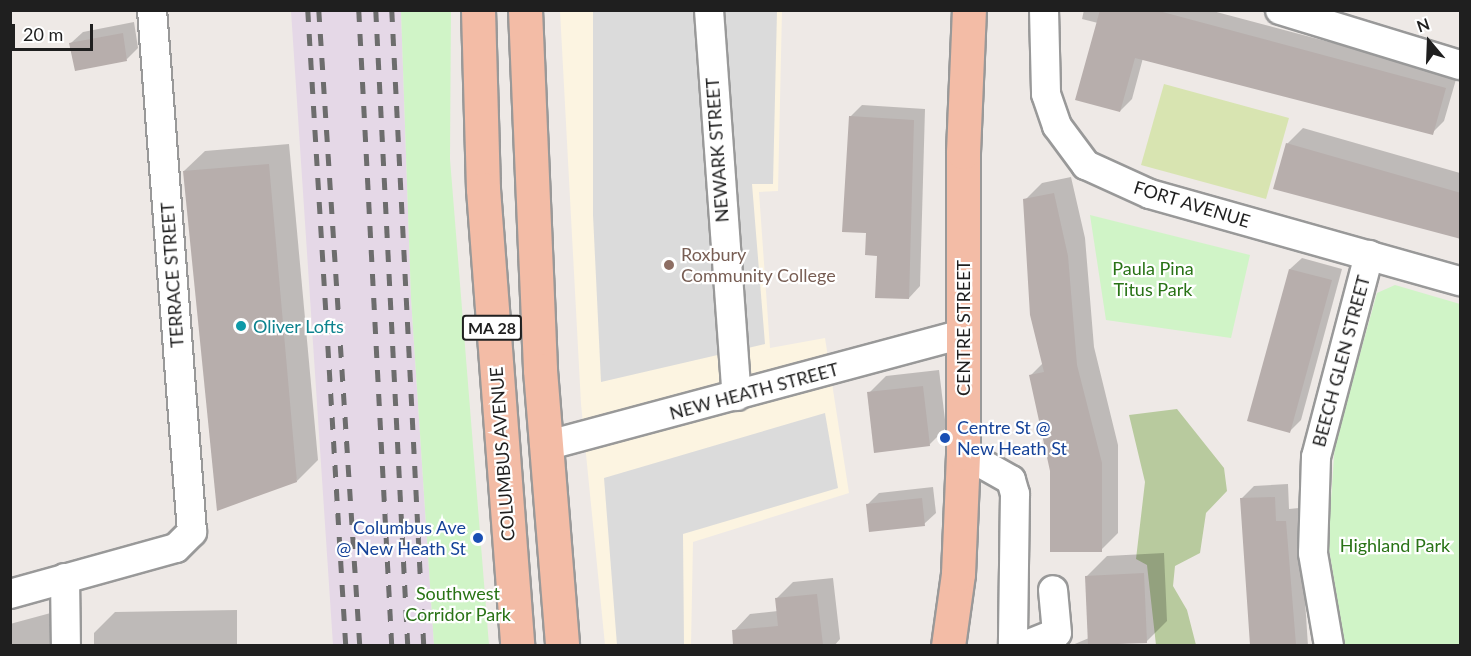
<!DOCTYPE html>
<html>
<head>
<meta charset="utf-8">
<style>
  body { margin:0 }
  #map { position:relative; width:1471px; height:656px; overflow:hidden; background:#eee9e6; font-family:Lato,sans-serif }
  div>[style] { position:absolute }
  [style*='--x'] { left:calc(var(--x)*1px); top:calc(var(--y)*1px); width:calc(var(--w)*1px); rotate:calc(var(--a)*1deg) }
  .industrial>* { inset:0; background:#e5d8e7 }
  .education>* { inset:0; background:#fcf4e1 }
  .grass>* { inset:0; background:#d8e4b1 }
  .forest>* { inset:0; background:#b8ca9e }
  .park>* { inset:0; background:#d0f4c7 }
  .parking>* { inset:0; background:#dbdbdb }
  .shadow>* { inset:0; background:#0003 }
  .building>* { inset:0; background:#b7aeac }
  .roads { filter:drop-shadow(2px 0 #999) drop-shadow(-2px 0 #999) drop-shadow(0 2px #999) drop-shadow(0 -2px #999) }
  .minor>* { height:28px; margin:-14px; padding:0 14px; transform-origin:14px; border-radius:14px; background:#fff }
  .major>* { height:33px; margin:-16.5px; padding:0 16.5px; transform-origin:16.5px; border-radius:16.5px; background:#f3bca6 }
  .rail>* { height:4.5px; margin-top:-2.25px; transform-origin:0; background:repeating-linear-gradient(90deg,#6d6d6d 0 12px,transparent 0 24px) }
  .dots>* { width:16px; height:16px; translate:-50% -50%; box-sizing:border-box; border:3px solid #fff; border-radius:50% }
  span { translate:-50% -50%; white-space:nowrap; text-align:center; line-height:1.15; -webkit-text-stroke:4.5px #fff; paint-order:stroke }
  .shield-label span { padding:2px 4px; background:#fff; border:2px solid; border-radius:4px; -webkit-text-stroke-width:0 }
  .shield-label { font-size:16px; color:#1f1f1f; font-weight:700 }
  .street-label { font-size:18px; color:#1f1f1f }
  .education-label { font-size:18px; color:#785e54 }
  .left { translate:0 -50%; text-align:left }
  .park-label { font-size:18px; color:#297316 }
  .culture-label { font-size:18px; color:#0d838f }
  .transit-label { font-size:18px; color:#164399 }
  .right { translate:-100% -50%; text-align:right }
  .frame { position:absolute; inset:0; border:12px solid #1f1f1f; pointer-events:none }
  .north { position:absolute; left:1399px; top:12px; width:60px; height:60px; -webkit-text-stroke:4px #fff; paint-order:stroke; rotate:341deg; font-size:16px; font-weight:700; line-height:24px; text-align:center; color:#1f1f1f }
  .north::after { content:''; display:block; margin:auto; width:21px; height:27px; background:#1f1f1f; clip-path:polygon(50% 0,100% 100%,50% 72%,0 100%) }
  .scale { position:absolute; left:12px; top:24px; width:81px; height:27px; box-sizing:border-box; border:3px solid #1f1f1f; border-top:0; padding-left:8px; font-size:18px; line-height:21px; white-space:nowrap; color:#1f1f1f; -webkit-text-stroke:4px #fff; paint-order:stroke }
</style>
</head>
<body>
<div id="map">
  <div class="industrial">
    <i style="clip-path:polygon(291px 11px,401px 11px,411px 298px,434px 645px,333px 645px)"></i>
  </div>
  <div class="education">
    <i style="clip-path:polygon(560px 11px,782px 11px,778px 191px,759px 192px,770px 348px,825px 338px,849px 493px,693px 542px,691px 645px,605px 645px,581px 404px)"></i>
  </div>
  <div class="grass">
    <i style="clip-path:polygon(1164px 84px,1289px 118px,1266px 199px,1141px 165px)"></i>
  </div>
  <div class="forest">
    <i style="clip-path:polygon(1177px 409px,1224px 468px,1227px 491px,1206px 513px,1200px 553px,1175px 566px,1173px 586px,1187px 610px,1196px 645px,1156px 645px,1147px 565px,1136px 559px,1145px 482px,1129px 415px)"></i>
  </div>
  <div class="park">
    <i style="clip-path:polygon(401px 11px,451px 11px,450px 159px,489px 645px,434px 645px,411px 298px)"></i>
    <i style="clip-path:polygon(1090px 215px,1250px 255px,1231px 338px,1106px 320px)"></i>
    <i style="clip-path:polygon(1395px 285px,1460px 304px,1460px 645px,1345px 646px,1344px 641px,1328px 543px,1335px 443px,1377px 293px)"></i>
  </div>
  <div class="parking">
    <i style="clip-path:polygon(593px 11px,777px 11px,773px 184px,752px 184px,765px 344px,601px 382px,593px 215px)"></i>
    <i style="clip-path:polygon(825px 413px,838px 488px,683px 534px,684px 645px,617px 645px,604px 478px)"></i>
  </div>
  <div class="shadow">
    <i style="clip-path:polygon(1084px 10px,1209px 10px,1457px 76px,1444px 121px,1432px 133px,1143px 58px,1132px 99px,1120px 111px,1098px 23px,1082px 19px)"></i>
    <i style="clip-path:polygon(134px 22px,138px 48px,127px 59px,71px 43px,83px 32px)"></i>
    <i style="clip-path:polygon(862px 105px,925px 109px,920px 286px,909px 298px,878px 255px,850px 117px)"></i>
    <i style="clip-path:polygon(1303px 128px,1460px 173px,1460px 239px,1287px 144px)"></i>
    <i style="clip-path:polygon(289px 144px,318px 460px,297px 481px,184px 171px,205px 151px)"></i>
    <i style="clip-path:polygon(1071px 177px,1085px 238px,1094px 347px,1118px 445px,1118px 533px,1101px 550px,1052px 471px,1031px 375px,1043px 363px,1025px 200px,1042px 183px)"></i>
    <i style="clip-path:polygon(1302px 258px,1342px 269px,1301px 420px,1290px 431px,1290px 269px)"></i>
    <i style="clip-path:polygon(939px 370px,946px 428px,929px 445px,869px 393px,886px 376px)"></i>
    <i style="clip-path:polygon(1288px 484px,1289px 509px,1299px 508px,1308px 646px,1251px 646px,1241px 499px,1254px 486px)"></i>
    <i style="clip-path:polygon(933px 487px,936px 513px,924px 524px,868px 504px,879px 493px)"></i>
    <i style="clip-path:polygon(1164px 553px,1167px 621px,1146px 642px,1070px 646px,1089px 638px,1086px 577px,1107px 556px)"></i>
    <i style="clip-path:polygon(833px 578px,840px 639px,834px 646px,735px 646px,734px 631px,750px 614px,778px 611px,776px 599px,793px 582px)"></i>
    <i style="clip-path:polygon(237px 610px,237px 646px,94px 646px,94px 633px,115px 612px)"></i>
    <i style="clip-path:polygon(58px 611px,60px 646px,10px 646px,10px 624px)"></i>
  </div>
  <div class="building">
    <i style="clip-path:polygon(1100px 10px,1155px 10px,1446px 88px,1433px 135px,1135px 58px,1120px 112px,1075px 100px)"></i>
    <i style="clip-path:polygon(123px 33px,127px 61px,75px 71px,69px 43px)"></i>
    <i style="clip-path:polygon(849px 116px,914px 120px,909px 299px,875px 298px,877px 256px,865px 255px,866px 233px,842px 232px)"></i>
    <i style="clip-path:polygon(1286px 143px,1461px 193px,1461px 239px,1273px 189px)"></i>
    <i style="clip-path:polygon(269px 164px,297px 482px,217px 511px,183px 171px)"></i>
    <i style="clip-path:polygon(1054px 193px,1068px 256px,1077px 365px,1102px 463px,1102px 552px,1050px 552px,1050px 471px,1029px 375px,1044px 372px,1030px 315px,1023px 199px)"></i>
    <i style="clip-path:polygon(1289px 269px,1332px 280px,1290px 433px,1247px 421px)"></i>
    <i style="clip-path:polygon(923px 386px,930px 446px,874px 453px,867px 392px)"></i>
    <i style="clip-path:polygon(1275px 497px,1276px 521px,1286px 521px,1296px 645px,1250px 645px,1240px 498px)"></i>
    <i style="clip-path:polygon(922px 498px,925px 526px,869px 532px,866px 504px)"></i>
    <i style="clip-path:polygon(1144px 573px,1147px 643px,1088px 645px,1085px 576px)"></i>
    <i style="clip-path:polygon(817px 594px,823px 645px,733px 645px,732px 630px,778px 626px,775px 598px)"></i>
  </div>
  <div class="roads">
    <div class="minor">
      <i style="--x:709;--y:10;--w:387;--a:85.9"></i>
      <i style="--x:1044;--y:10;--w:84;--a:88.6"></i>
      <i style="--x:1046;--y:94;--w:34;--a:71"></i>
      <i style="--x:1057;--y:126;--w:49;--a:53.4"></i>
      <i style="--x:1086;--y:165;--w:70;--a:24.4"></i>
      <i style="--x:1150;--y:194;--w:322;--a:15.7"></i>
      <i style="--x:1280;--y:10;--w:188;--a:17"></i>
      <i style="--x:545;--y:446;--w:433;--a:-15"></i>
      <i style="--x:963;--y:453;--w:55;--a:29.4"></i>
      <i style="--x:1011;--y:480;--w:15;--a:74"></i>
      <i style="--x:1015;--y:494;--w:152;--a:90.8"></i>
      <i style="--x:65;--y:578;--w:68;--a:89.2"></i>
      <i style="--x:10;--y:594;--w:172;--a:-15.5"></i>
      <i style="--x:176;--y:548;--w:23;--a:-45"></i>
      <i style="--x:192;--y:532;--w:524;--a:-94.38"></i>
      <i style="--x:1024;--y:646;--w:35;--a:-22"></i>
      <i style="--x:1057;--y:633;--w:43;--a:-95.3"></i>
      <i style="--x:1329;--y:646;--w:94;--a:-99.8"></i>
      <i style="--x:1313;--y:553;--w:96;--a:-88.2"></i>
      <i style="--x:1316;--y:457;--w:209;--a:-75.3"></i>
    </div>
    <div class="major">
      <i style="--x:478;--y:10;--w:179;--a:88.4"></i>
      <i style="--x:483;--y:189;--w:458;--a:85.7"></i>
      <i style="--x:525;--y:10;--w:360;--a:87.6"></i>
      <i style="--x:540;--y:370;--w:277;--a:85.4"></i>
      <i style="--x:948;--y:646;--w:73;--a:-82.1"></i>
      <i style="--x:958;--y:574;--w:121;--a:-87.6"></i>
      <i style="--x:963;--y:453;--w:301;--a:-90"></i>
      <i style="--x:963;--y:152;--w:142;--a:-87.6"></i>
    </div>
  </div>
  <div class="rail">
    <i style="--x:308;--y:10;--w:637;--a:86.58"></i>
    <i style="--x:319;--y:10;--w:637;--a:86.31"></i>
    <i style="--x:359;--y:10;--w:637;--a:87.03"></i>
    <i style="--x:376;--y:10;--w:637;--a:87.12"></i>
    <i style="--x:392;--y:10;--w:637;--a:87.12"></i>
  </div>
  <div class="dots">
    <i style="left:669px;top:265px;background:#8d6e63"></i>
    <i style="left:241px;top:326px;background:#0f9aa8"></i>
    <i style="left:945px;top:438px;background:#1a4fb4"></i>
    <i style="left:478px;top:538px;background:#1a4fb4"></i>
  </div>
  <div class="shield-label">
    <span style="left:492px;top:328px">MA 28</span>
  </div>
  <div class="street-label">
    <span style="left:717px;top:150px;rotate:-94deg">NEWARK STREET</span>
    <span style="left:1192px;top:204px;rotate:17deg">FORT AVENUE</span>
    <span style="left:172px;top:275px;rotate:-94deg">TERRACE STREET</span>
    <span style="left:963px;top:328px;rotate:-90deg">CENTRE STREET</span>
    <span style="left:1341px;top:361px;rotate:-75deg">BEECH GLEN STREET</span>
    <span style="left:754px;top:391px;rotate:-15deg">NEW HEATH STREET</span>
    <span style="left:502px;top:454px;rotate:-94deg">COLUMBUS AVENUE</span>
  </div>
  <div class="education-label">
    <span class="left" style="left:681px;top:265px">Roxbury<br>Community College</span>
  </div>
  <div class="park-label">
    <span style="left:1153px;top:279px">Paula Pina<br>Titus Park</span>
    <span style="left:1395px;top:545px">Highland Park</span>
    <span style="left:458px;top:604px">Southwest<br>Corridor Park</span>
  </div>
  <div class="culture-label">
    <span class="left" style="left:253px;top:326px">Oliver Lofts</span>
  </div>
  <div class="transit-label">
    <span class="left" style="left:957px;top:438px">Centre St @<br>New Heath St</span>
    <span class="right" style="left:466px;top:538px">Columbus Ave<br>@ New Heath St</span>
  </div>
  <div class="frame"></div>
  <div class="north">N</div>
  <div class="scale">20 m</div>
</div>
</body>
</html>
